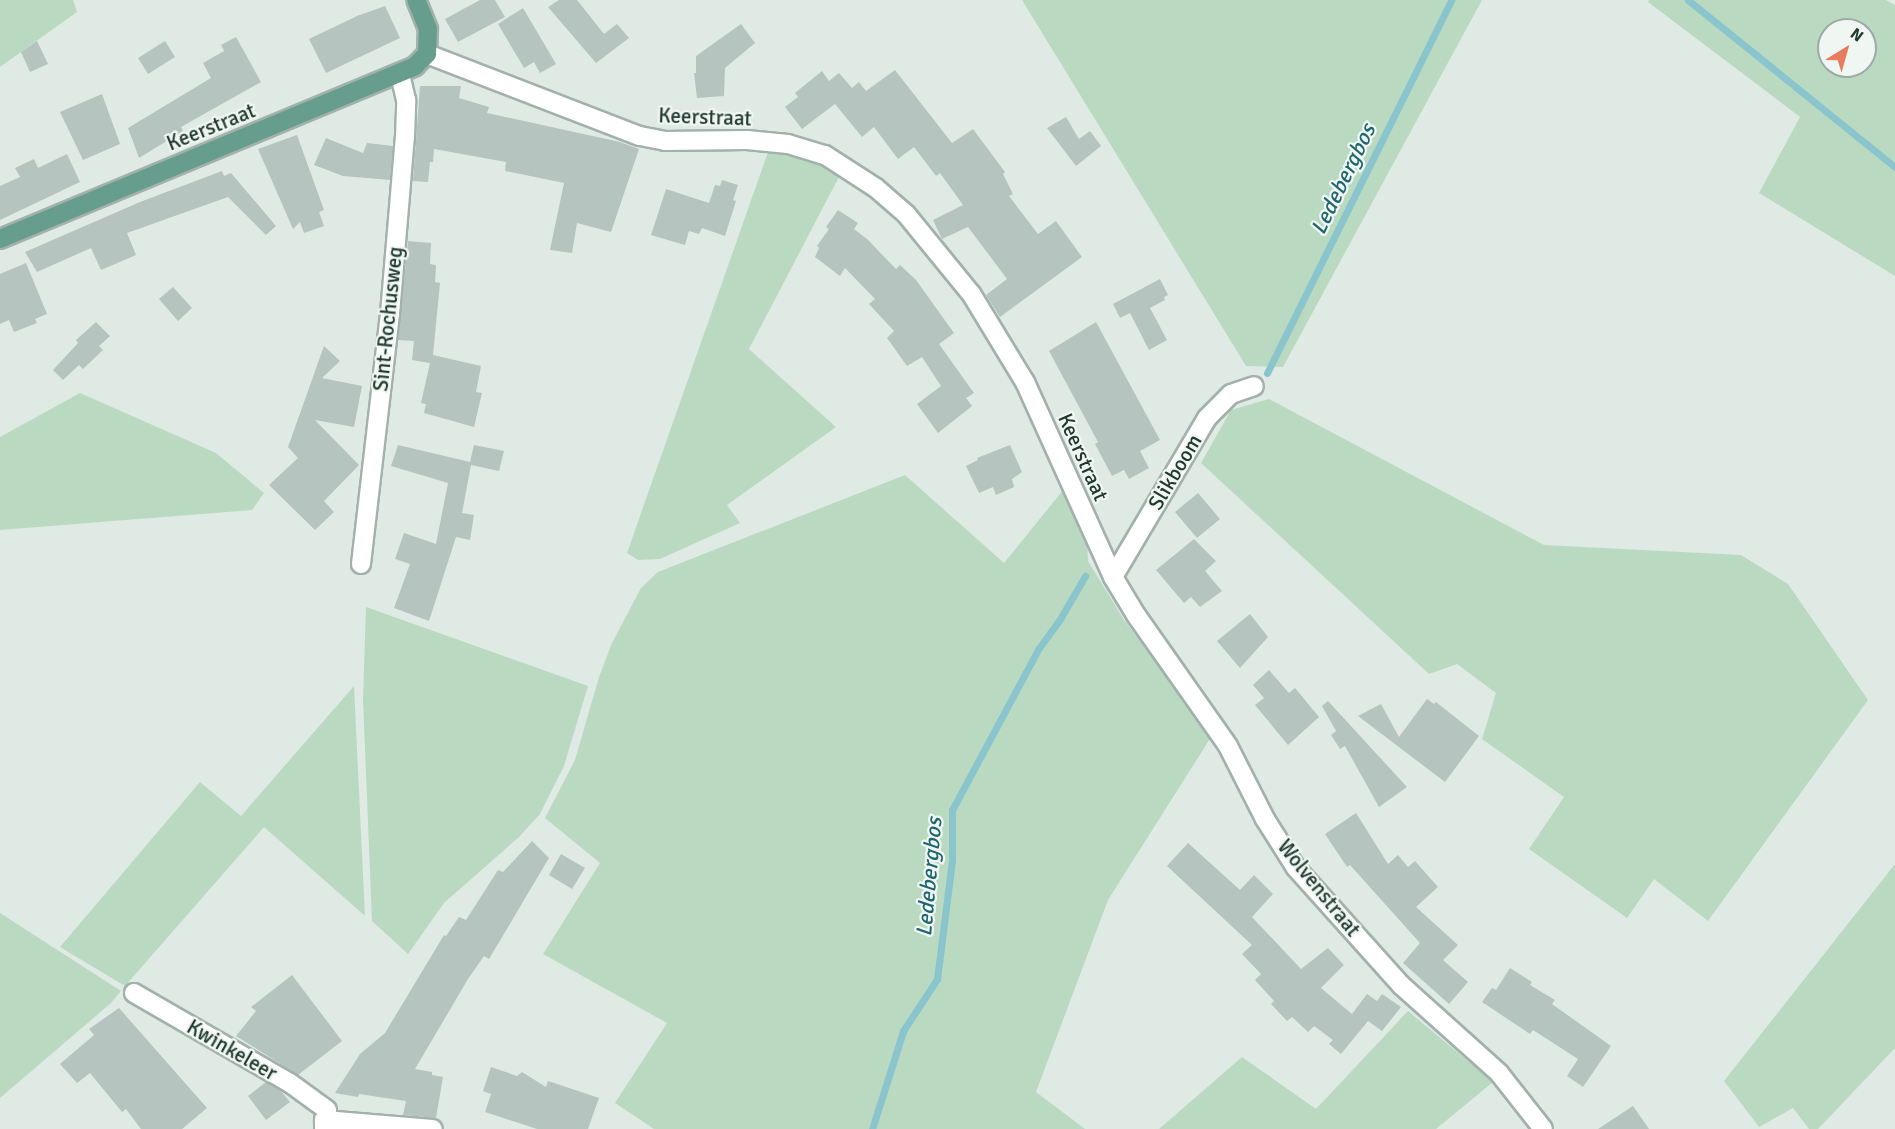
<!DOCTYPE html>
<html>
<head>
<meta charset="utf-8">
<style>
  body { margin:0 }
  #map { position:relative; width:1895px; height:1129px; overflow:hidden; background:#dfeae5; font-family:Signika,sans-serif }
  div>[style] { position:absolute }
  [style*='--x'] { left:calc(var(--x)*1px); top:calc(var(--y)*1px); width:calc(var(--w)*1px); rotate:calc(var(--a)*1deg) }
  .green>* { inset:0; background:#b9dac1 }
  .stream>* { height:7px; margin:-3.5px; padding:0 3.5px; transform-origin:3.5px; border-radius:3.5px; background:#8ac4cc }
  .building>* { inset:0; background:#b5c4be }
  .roads { filter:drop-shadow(2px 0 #a2b1ab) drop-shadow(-2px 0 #a2b1ab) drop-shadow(0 2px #a2b1ab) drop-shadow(0 -2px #a2b1ab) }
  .minor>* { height:18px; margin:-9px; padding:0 9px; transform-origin:9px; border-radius:9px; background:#fff }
  .major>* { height:18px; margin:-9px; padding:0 9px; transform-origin:9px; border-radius:9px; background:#669d8d }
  span { translate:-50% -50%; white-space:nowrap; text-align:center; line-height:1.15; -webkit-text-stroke:4.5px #f0f7f3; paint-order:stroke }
  .street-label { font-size:21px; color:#213931 }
  .water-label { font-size:22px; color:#206670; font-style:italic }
  .north { position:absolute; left:1817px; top:18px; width:60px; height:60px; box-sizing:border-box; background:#f0f7f3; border:2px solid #9daba5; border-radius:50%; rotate:37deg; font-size:16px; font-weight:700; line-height:24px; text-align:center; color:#213931 }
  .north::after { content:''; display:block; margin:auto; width:21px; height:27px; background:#e97b5e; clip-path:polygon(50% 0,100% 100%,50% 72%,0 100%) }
</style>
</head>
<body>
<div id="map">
  <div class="green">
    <i style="clip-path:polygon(0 0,73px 0,77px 12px,0 67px)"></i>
    <i style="clip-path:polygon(1022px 0,1482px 0,1283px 367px,1246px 366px)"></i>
    <i style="clip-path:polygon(evenodd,1649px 0,1886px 0,1895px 5px,1895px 276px,1759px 193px,1800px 117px,1648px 2px,1649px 0,1829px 30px,1865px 30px,1865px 66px,1829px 66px,1829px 30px)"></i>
    <i style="clip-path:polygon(768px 152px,810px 159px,840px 175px,749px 349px,836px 427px,727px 505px,740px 523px,660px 559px,638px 560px,627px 553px)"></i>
    <i style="clip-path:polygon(80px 393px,216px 453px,264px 493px,252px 510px,0 530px,0 437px)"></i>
    <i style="clip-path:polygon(1269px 399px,1544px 545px,1741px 555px,1788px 584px,1868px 700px,1708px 921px,1654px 879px,1627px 918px,1529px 849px,1564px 797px,1482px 739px,1496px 693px,1457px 664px,1429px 674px,1201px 463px,1231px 410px)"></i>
    <i style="clip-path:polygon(905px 475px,1004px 563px,1064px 489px,1087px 539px,1088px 561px,1124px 620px,1213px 734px,1108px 900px,1036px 1092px,1085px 1129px,654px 1129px,615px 1103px,667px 1023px,543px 954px,600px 863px,545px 818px,575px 760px,599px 677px,612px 643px,641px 588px,658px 572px)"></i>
    <i style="clip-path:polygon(366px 607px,588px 686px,564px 766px,540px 814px,519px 837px,444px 903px,408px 954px,372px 921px,363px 700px)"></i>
    <i style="clip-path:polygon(354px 686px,365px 916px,264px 827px,125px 986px,60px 947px,200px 782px,241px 816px)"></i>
    <i style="clip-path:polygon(1895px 864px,1895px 1048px,1818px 1129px,1809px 1129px,1793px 1108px,1759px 1127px,1724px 1081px)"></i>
    <i style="clip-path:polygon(0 913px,121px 991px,111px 1003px,0 1098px)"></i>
    <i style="clip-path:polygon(1408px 1011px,1493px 1082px,1436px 1129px,1159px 1129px,1242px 1057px,1316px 1109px)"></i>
  </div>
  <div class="stream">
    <i style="--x:1688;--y:0;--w:266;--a:38.9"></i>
    <i style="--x:1267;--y:373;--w:416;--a:-63.7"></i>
    <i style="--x:872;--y:1129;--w:103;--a:-72.4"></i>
    <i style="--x:903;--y:1031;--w:62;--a:-56.8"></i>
    <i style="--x:937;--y:979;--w:120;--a:-82.8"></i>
    <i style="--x:952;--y:860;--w:50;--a:-90"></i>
    <i style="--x:952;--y:810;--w:184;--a:-61.8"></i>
    <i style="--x:1039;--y:648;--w:36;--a:-54"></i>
    <i style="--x:1060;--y:619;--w:50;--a:-59.8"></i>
  </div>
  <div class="building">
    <i style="clip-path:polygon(480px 0,495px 0,505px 17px,458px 42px,445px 19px)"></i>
    <i style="clip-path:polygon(559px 0,577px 0,604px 34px,617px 24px,629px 38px,596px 63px,548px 7px)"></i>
    <i style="clip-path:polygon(385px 6px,400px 38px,326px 73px,309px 39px,357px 16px)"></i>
    <i style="clip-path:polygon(523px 8px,556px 64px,540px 73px,534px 62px,524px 68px,498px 24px)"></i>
    <i style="clip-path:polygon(741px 24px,755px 43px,725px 68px,724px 96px,697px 98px,694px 73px,696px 73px,696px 56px)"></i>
    <i style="clip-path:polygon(236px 37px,261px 82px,181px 127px,183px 131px,139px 158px,128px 128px,211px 78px,203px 63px,224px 51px,221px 45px)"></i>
    <i style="clip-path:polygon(37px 41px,48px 64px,30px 72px,21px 52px)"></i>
    <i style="clip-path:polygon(165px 41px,175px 57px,148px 74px,138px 58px)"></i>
    <i style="clip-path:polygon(895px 70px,952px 143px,973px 129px,1005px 172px,1003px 174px,1013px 194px,1009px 196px,1038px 234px,1056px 221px,1082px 257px,1000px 317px,986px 295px,1007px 279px,968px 227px,942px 239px,933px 220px,963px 205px,940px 173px,936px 176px,914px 147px,898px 159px,874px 127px,862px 137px,835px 104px,802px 129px,785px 107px,798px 97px,795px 93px,822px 71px,829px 81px,839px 73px,852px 88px,859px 82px,866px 91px)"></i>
    <i style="clip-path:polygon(420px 86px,461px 86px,459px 98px,489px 107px,487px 113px,620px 142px,639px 149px,611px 232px,577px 223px,572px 253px,550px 250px,564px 183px,505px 171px,506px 162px,434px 149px,433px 162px,430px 162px,428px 182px,413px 181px)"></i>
    <i style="clip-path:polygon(102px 94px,120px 144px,83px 160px,60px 112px)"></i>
    <i style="clip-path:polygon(1066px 117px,1079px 139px,1090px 131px,1101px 146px,1076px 166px,1047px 128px)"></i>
    <i style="clip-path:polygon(297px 135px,324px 210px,319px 212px,324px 226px,304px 233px,300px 222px,293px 229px,258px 149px)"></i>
    <i style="clip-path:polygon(326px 138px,363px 153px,367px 143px,393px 146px,390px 180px,343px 176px,314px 165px)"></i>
    <i style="clip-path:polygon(67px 154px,80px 182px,0 220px,0 186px,20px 177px,15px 168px,34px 159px,38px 168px)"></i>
    <i style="clip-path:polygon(222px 171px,224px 176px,231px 173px,276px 226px,266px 235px,228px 197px,127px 233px,136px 255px,101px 270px,91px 248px,37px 272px,25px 252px,140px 202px)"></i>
    <i style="clip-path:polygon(722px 180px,738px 185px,733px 200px,736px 201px,725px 236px,702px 228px,699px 234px,689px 231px,685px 245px,651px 235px,666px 189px,709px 203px,715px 185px,720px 186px)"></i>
    <i style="clip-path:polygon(838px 210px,858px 223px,854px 229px,867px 239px,896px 269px,900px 265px,916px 280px,954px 333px,939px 344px,974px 393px,966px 398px,972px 406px,938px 433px,917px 404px,941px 386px,922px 357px,907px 366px,887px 338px,894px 331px,869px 304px,875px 299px,845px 268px,840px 276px,815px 257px,819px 248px,817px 246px,829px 229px,826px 227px)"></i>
    <i style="clip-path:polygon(408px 241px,431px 243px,430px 264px,436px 265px,435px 282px,440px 283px,433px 355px,481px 366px,476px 392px,482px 393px,474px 427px,424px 413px,426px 404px,421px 403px,430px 363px,412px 360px,414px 341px,398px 340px)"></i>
    <i style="clip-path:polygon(26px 263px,47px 314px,35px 319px,37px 323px,14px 332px,9px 320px,0 324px,0 274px)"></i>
    <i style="clip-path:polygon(1160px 279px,1168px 295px,1164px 297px,1165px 300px,1150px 308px,1167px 340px,1149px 350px,1130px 313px,1120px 318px,1113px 304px)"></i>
    <i style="clip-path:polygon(173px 287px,192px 308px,178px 321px,159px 299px)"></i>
    <i style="clip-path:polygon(96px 322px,110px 336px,99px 346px,103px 350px,83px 369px,79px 365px,63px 380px,53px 370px,78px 343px,76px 340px)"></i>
    <i style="clip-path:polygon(1096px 322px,1160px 440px,1140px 451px,1149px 468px,1129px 479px,1124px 470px,1112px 476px,1095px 444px,1098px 442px,1049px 351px)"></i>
    <i style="clip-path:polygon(324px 346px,340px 361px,322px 378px,362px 386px,354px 427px,315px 420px,359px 465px,324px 501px,334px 512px,315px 530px,269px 485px,298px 458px,288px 447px)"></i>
    <i style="clip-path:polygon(398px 445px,470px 462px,474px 445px,504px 451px,499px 471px,471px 465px,462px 513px,474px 515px,470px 540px,456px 537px,429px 621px,394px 608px,410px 564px,395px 559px,404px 533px,436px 544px,448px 483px,391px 466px)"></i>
    <i style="clip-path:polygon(1010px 445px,1022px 472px,1012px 479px,1014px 487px,996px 495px,993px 487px,979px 493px,966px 466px,978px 460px,977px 458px)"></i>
    <i style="clip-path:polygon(1198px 493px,1220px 519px,1197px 538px,1175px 512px)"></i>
    <i style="clip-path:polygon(1194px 539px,1216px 561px,1205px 571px,1222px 591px,1200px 607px,1191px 597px,1184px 603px,1156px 570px)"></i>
    <i style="clip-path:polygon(1250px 614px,1268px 637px,1240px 668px,1217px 641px)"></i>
    <i style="clip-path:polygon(1269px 670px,1289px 693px,1295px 688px,1319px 717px,1288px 745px,1255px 705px,1264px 698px,1253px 685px)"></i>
    <i style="clip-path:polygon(1427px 699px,1434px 704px,1436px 702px,1479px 736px,1445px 782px,1358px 716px,1381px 704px,1399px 737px)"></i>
    <i style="clip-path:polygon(1328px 701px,1407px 787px,1379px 807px,1345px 746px,1340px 749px,1331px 735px,1336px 731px,1322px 706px)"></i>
    <i style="clip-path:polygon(1356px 813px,1388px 864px,1398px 855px,1408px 867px,1415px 861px,1438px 887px,1416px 907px,1458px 945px,1443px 960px,1468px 982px,1449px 1004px,1403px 963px,1420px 943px,1350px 865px,1347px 867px,1325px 834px)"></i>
    <i style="clip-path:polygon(532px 841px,549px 858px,489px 959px,484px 956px,468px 979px,415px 1069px,432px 1072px,432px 1075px,443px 1077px,436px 1118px,403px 1115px,406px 1101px,359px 1094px,358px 1097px,335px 1093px,360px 1054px,385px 1033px,444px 935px,446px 936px,459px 917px,466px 920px,498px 870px,503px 872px)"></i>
    <i style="clip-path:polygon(1188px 843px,1240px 890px,1254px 875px,1273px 894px,1252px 917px,1301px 969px,1328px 948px,1344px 965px,1321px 988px,1352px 1014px,1367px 994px,1377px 1001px,1382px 994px,1401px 1007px,1382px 1031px,1368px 1021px,1341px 1054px,1329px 1044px,1333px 1040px,1314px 1026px,1308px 1032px,1292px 1017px,1287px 1021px,1271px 1004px,1274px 1001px,1255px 980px,1261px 974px,1242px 954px,1252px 945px,1167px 866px)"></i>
    <i style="clip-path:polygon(561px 854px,585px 868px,572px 889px,549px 875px)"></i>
    <i style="clip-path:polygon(1510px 968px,1532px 982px,1530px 985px,1555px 1000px,1552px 1004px,1611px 1046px,1583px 1087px,1567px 1076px,1578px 1059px,1533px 1030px,1530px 1034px,1482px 1002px,1492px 988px,1496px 990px)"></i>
    <i style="clip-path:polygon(292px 975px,342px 1041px,298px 1075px,236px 1036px,256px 1011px,251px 1007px)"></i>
    <i style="clip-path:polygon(119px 1008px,207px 1108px,182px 1129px,141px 1129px,126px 1109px,122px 1112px,90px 1073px,77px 1083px,60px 1064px,94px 1035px,89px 1029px)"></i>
    <i style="clip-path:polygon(491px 1067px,517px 1076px,522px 1072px,546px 1087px,548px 1081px,599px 1098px,588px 1129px,537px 1129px,485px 1112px,491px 1094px,483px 1091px)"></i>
    <i style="clip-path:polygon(266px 1082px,281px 1091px,290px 1102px,266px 1120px,248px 1096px)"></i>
    <i style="clip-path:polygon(1633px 1106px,1649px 1129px,1598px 1129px)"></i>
  </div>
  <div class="roads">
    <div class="minor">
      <i style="--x:427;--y:54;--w:228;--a:21.1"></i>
      <i style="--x:640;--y:136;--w:25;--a:11"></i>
      <i style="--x:665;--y:141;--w:82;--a:-0.7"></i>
      <i style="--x:747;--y:140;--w:41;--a:5.6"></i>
      <i style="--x:788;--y:144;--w:39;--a:17"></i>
      <i style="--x:825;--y:155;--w:61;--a:32.9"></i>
      <i style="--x:876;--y:188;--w:40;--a:41"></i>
      <i style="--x:906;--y:214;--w:104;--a:50.8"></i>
      <i style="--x:972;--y:295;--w:102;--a:58.7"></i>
      <i style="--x:1025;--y:382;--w:214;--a:65.7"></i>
      <i style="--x:1113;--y:577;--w:44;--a:58.8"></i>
      <i style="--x:1136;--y:615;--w:160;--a:54.9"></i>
      <i style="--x:1228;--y:746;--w:82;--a:63.1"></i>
      <i style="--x:1265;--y:819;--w:58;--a:57.7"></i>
      <i style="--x:1296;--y:868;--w:157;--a:48.1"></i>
      <i style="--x:1401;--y:985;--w:132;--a:41.9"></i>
      <i style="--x:1499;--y:1073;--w:71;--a:51.8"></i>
      <i style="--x:361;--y:564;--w:252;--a:-83.4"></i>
      <i style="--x:390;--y:314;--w:178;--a:-85.2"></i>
      <i style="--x:405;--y:137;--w:37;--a:-88"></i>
      <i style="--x:406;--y:100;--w:27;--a:-103"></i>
      <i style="--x:1113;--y:577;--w:185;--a:-59.4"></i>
      <i style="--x:1207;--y:418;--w:34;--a:-45"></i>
      <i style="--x:1231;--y:394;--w:24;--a:-19"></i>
      <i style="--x:134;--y:993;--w:180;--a:30"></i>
      <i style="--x:290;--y:1083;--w:46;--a:36.1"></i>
      <i style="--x:324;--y:1129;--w:9;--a:-90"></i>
      <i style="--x:324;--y:1120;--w:109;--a:4.7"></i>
    </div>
    <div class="major">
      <i style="--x:0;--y:239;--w:450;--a:-22.6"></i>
      <i style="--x:415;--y:66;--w:17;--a:-45"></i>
      <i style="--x:427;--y:54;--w:25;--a:-88"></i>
      <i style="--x:428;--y:29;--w:31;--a:-112"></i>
    </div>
  </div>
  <div class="street-label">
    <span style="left:705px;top:117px;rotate:2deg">Keerstraat</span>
    <span style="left:211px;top:127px;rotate:-22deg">Keerstraat</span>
    <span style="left:388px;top:319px;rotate:-84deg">Sint-Rochusweg</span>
    <span style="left:1083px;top:457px;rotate:66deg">Keerstraat</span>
    <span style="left:1175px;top:472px;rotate:-59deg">Slikboom</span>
    <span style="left:1319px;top:888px;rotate:51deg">Wolvenstraat</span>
    <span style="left:232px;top:1050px;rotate:30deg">Kwinkeleer</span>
  </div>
  <div class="water-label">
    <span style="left:1343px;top:179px;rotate:-64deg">Ledebergbos</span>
    <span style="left:929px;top:877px;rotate:-85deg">Ledebergbos</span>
  </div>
  <div class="north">N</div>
</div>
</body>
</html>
